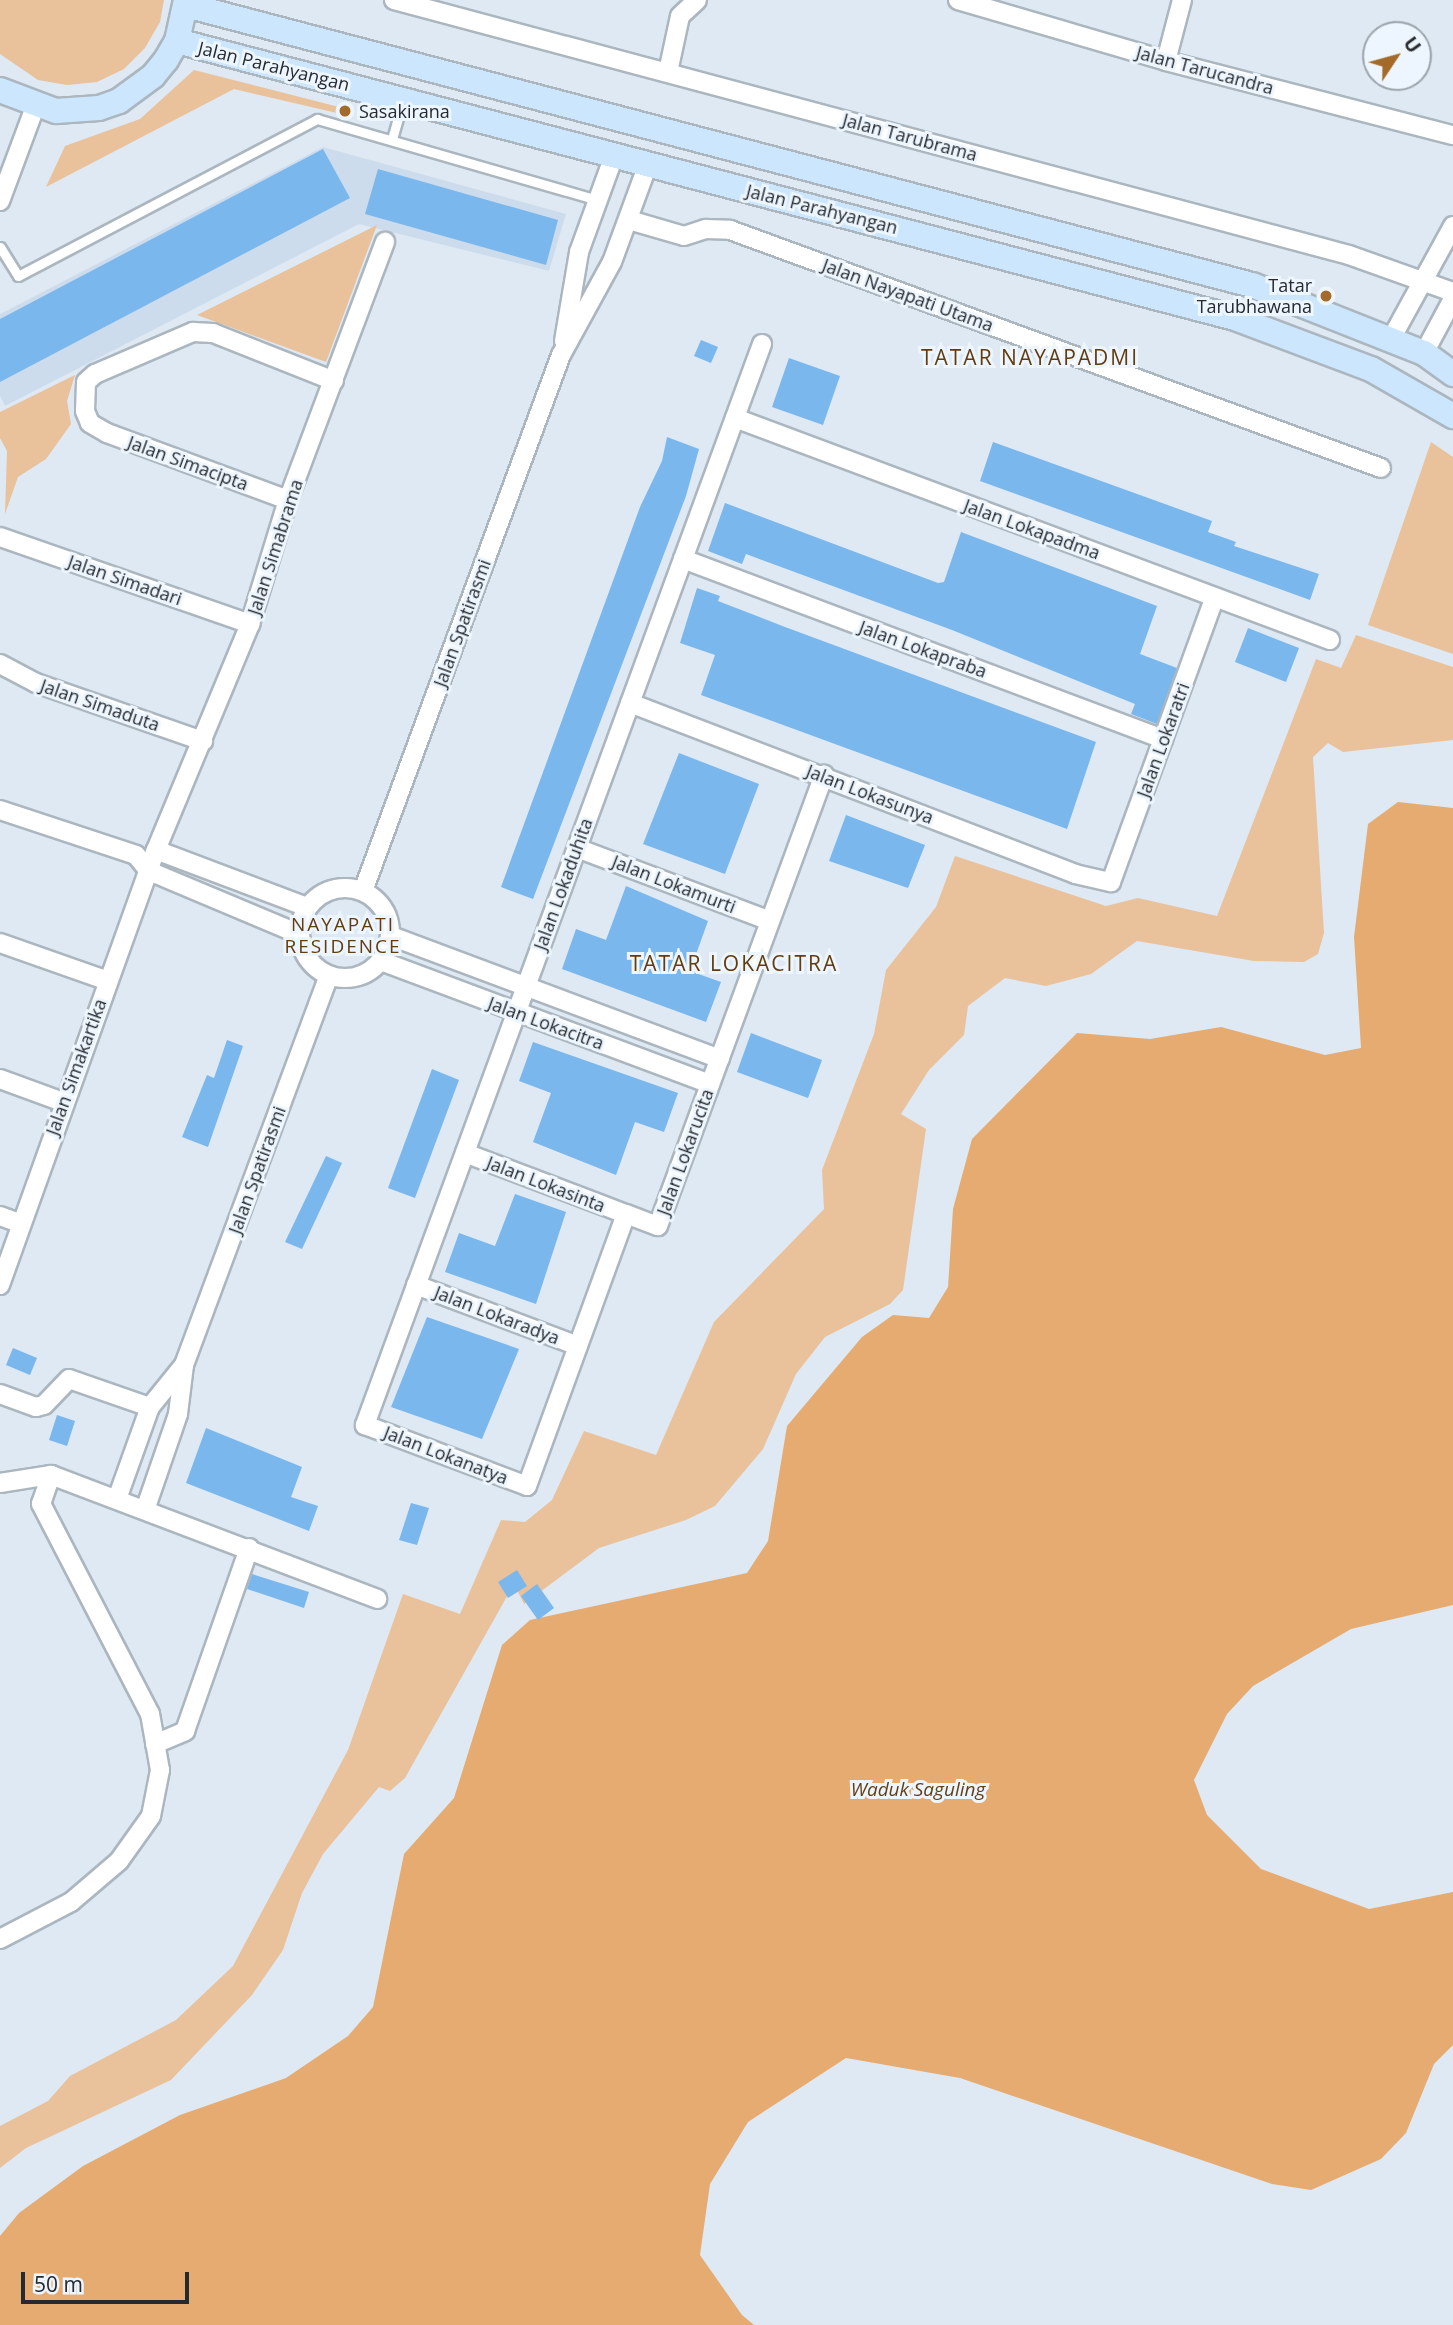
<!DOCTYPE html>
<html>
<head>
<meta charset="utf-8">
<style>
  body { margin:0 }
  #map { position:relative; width:1453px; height:2325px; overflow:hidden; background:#dee9f3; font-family:"Open Sans",sans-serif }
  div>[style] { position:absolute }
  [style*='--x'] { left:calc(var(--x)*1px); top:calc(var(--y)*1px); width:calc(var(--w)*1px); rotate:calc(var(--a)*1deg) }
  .built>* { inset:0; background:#cddcec }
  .green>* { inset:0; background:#e9c19b }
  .water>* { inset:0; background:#e5ab71 }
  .building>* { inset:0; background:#7ab7ed }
  .roads { filter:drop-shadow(2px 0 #abb6bf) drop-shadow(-2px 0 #abb6bf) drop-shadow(0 2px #abb6bf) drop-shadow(0 -2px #abb6bf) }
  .lane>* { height:9px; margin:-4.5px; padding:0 4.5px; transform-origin:4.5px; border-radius:4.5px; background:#fff }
  .street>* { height:18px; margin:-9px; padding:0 9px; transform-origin:9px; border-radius:9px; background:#fff }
  .street>.ring { margin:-9px; padding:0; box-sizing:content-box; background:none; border:18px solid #fff; border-radius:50% }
  .secondary>* { height:24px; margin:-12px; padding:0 12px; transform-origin:12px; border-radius:12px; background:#cce7fd }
  .dots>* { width:19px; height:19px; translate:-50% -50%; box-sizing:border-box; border:4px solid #edf6fe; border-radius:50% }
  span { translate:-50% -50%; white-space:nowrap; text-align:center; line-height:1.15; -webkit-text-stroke:6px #edf6fe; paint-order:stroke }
  .street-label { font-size:18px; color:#262a2e }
  .poi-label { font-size:18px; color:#262a2e }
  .left { translate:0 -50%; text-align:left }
  .right { translate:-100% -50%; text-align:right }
  .neighbourhood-label { font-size:19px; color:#633c0e; letter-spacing:2px }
  .water-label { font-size:19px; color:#653e12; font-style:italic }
  .quarter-label { font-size:21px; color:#633c0e; letter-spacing:2px }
  .north { position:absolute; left:1362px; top:21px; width:70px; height:70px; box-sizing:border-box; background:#edf6fe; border:2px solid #9da4ab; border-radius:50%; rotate:54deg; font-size:19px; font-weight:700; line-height:28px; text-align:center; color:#262a2e }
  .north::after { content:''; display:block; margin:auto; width:24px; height:32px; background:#a46a29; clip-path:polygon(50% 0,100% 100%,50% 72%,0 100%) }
  .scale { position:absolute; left:21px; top:2272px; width:168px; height:32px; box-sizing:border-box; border:4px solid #262a2e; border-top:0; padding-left:9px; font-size:21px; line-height:24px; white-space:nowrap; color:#262a2e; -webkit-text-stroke:5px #edf6fe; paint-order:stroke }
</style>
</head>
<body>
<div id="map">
  <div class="built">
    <i style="clip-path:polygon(323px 147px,566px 214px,549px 271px,359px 224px,5px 406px,0 396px,0 314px)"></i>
  </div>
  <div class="green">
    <i style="clip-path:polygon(0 0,164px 0,160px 22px,145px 48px,124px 69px,97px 82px,67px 85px,38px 80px,0 54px)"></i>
    <i style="clip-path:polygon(194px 70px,339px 107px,337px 113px,234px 89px,46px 187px,65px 146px,140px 119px)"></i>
    <i style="clip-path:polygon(377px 225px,326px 362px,197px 315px)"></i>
    <i style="clip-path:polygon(75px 375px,67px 401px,71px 424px,46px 459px,18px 477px,5px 514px,7px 451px,0 438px,0 412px)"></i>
    <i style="clip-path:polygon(1431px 442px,1453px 457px,1453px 654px,1368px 625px)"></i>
    <i style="clip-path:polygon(1356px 635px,1453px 667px,1453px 740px,1343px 752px,1328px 743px,1313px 757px,1324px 933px,1318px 954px,1304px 962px,1254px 961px,1137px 941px,1091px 974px,1046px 986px,1005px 978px,968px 1006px,964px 1035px,929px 1070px,901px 1114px,926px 1129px,903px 1290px,890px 1304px,825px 1337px,796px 1374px,763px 1449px,715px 1506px,686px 1520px,599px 1548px,524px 1604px,514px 1584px,405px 1778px,390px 1791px,379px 1787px,323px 1854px,302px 1893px,283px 1950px,252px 1995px,171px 2080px,26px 2148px,0 2168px,0 2126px,48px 2101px,70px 2076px,176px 2020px,233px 1966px,348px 1750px,403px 1594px,460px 1614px,501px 1520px,525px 1522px,552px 1500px,584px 1431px,656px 1455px,714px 1322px,824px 1209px,822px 1170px,874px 1034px,886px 970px,936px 907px,955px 856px,1106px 906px,1138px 898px,1217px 916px,1316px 659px,1341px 668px)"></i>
  </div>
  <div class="water">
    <i style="clip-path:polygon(1398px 802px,1453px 808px,1453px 1605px,1351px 1629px,1253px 1686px,1227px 1714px,1194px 1780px,1207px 1815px,1261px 1869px,1369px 1909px,1453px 1892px,1453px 2045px,1434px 2064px,1406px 2133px,1381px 2159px,1311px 2190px,1272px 2184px,960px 2078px,846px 2058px,748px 2122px,710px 2184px,700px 2255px,742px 2315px,754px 2325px,0 2325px,0 2236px,19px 2213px,83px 2166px,180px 2115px,286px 2078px,348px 2036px,373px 2007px,404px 1854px,454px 1798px,502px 1645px,530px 1620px,747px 1573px,768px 1541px,787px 1426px,862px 1337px,893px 1315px,929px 1318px,948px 1287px,953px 1209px,972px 1139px,1077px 1033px,1150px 1039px,1221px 1027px,1325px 1055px,1361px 1048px,1354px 937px,1368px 824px)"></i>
  </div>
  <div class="building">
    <i style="clip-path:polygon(323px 149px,350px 198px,0 382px,0 319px)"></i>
    <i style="clip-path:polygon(378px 169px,558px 220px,546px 265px,365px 214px)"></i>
    <i style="clip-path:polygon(701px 340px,718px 347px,711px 363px,694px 356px)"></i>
    <i style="clip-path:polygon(789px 358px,840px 376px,823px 425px,772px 407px)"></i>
    <i style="clip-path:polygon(667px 437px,699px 449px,686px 496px,533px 899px,501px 887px,640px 507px,662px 461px)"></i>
    <i style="clip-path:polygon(993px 442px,1212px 521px,1208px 532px,1236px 542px,1234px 546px,1319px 574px,1310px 600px,980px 481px)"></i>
    <i style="clip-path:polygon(725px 503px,938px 583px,944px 582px,961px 532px,1157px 606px,1140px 654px,1177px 668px,1157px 724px,1131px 714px,1135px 704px,952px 630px,746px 554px,742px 564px,708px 551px)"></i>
    <i style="clip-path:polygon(697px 588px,720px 596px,718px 601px,785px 627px,1096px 742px,1067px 829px,701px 695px,715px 655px,680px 643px)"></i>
    <i style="clip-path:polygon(1248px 628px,1299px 648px,1286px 682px,1235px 662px)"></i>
    <i style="clip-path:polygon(679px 753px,759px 784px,725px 874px,643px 844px)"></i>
    <i style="clip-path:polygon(846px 815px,925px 845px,908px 888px,829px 861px)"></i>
    <i style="clip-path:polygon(626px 886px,708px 921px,690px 971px,721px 982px,706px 1022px,562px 969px,576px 929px,606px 940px)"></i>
    <i style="clip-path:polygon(751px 1033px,822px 1060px,808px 1098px,737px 1072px)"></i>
    <i style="clip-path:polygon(227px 1040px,243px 1046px,208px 1147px,182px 1137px,207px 1075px,214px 1078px)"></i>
    <i style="clip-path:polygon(533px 1042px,678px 1093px,664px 1132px,635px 1122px,616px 1175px,533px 1142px,551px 1093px,519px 1081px)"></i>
    <i style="clip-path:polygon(432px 1069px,459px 1080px,415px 1198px,388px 1188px)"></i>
    <i style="clip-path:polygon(326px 1156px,342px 1163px,302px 1249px,285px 1242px)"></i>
    <i style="clip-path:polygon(515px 1194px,566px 1212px,536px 1304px,445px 1272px,459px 1233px,495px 1246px)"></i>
    <i style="clip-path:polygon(427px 1317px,519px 1349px,482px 1439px,391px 1407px)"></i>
    <i style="clip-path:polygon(13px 1348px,37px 1358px,30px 1375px,6px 1365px)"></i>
    <i style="clip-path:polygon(57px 1415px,75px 1421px,67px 1446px,49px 1440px)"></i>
    <i style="clip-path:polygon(206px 1428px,302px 1467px,291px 1497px,318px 1506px,309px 1531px,186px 1483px)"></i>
    <i style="clip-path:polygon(411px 1503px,429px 1508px,417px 1545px,399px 1540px)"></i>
    <i style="clip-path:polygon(517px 1570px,527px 1586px,508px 1598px,498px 1582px)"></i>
    <i style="clip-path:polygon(252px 1574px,309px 1592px,304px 1608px,247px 1589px)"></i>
    <i style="clip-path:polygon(537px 1584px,554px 1608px,538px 1620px,521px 1596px)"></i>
  </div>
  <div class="roads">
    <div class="lane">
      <i style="--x:392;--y:139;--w:37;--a:-74"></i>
      <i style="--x:0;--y:247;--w:34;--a:58"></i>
      <i style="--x:18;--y:276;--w:338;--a:-27.7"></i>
      <i style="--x:317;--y:119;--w:292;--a:16.1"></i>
    </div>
    <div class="street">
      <i style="--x:394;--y:0;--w:988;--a:14.95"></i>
      <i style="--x:1349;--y:255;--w:110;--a:19.6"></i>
      <i style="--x:958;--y:0;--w:217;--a:16.3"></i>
      <i style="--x:1166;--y:61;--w:296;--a:14.5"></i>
      <i style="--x:1166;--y:61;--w:63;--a:-75.3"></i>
      <i style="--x:668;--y:72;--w:57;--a:-77.9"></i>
      <i style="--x:680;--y:16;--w:23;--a:-43"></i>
      <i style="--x:0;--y:201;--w:100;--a:-69.6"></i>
      <i style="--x:629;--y:220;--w:57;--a:16.2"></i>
      <i style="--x:684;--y:236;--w:23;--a:-18"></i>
      <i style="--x:706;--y:229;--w:24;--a:2"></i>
      <i style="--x:730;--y:230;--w:693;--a:20.08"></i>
      <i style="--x:1391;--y:339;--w:129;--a:-61.2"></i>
      <i style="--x:564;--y:341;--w:90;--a:-80.4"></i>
      <i style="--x:579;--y:252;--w:102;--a:-70"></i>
      <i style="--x:762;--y:344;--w:1152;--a:110.17"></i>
      <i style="--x:365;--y:1425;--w:173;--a:20.6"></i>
      <i style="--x:527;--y:1486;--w:289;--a:-70"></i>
      <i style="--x:626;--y:1214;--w:34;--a:21"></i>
      <i style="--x:658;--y:1226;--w:481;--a:-69.8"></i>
      <i style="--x:1424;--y:353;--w:61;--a:-61.8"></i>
      <i style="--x:735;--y:418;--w:635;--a:20.46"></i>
      <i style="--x:288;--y:500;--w:193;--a:-159.7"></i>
      <i style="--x:107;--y:433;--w:20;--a:-150"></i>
      <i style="--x:90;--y:423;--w:13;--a:-113"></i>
      <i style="--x:85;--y:411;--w:29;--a:-88"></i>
      <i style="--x:86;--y:382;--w:12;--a:-42"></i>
      <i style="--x:95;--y:374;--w:107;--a:-23.2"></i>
      <i style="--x:193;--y:332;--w:20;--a:3"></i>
      <i style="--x:213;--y:333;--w:130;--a:21.6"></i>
      <i style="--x:0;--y:537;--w:265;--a:19.2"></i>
      <i style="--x:683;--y:559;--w:513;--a:20.56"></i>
      <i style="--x:0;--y:664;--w:41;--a:27.8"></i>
      <i style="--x:36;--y:683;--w:177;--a:19.2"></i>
      <i style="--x:630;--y:703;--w:477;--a:21"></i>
      <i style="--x:1075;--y:874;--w:37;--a:13"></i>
      <i style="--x:1111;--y:882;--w:303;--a:-70"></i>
      <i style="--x:0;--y:810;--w:143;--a:18.3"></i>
      <i style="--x:136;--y:855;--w:21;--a:51"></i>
      <i style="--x:149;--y:871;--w:163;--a:22.8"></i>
      <i style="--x:577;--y:848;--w:206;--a:20.7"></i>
      <i style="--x:156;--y:850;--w:161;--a:20.7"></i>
      <i class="ring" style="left:300px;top:888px;width:72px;height:72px"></i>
      <i style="--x:363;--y:891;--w:571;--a:-69.73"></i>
      <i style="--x:561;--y:355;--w:106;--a:-61.3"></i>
      <i style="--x:612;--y:262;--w:104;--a:-69.8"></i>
      <i style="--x:391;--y:936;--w:351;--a:20.5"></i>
      <i style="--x:0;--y:943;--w:114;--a:19.4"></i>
      <i style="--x:381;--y:961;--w:351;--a:20.5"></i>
      <i style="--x:0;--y:1079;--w:67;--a:20.1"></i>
      <i style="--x:465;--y:1153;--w:172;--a:20.8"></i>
      <i style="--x:0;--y:1216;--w:20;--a:20"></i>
      <i style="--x:0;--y:1285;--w:462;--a:-70.3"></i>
      <i style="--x:156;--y:850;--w:245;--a:-67.4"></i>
      <i style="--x:250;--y:624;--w:130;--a:-73"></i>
      <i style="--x:288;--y:500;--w:276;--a:-69.4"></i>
      <i style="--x:416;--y:1285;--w:173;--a:20.6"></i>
      <i style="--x:0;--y:1394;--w:38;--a:20"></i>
      <i style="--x:36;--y:1407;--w:8;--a:-14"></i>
      <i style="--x:44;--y:1405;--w:36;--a:-46"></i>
      <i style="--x:69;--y:1379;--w:86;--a:19.1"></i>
      <i style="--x:0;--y:1483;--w:52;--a:-8.9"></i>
      <i style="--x:51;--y:1475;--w:349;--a:20.8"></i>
      <i style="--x:117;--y:1499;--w:98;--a:-70.3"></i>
      <i style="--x:150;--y:1407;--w:54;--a:-51"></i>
      <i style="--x:145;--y:1510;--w:102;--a:-71"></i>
      <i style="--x:178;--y:1414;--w:49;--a:-83"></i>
      <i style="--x:184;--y:1365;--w:415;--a:-69.6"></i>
      <i style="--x:155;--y:1744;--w:33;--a:-23"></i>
      <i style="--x:185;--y:1731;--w:194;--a:-70.7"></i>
      <i style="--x:0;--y:1939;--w:80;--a:-27.5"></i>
      <i style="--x:71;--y:1902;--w:63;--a:-40.5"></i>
      <i style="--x:119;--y:1861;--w:55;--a:-54.6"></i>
      <i style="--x:151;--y:1816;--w:47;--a:-78.9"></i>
      <i style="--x:160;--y:1770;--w:57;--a:-100.1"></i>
      <i style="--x:150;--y:1714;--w:237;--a:-117.4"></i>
      <i style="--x:41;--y:1504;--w:31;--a:-71"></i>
    </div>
    <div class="secondary">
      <i style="--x:186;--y:5;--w:1102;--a:14.72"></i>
      <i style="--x:1252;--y:285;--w:185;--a:21.6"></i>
      <i style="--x:1424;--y:353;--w:36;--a:36"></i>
      <i style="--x:177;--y:41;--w:1094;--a:14.67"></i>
      <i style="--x:1235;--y:318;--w:145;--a:20.6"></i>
      <i style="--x:1371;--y:369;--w:95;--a:29.8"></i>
      <i style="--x:0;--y:90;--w:60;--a:20.6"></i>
      <i style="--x:56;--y:111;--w:43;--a:-4"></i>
      <i style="--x:99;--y:108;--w:21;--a:-19"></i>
      <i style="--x:119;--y:101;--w:42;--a:-36.3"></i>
      <i style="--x:153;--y:76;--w:21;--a:-51"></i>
      <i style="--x:166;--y:60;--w:22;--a:-60"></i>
      <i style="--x:177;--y:41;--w:42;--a:-77.6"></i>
    </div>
  </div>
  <div class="dots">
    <i style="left:345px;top:111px;background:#a46a29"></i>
    <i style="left:1326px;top:296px;background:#a46a29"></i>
  </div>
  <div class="street-label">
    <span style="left:274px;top:66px;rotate:14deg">Jalan Parahyangan</span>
    <span style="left:1205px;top:70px;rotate:15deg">Jalan Tarucandra</span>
    <span style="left:910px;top:137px;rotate:15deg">Jalan Tarubrama</span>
    <span style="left:822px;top:209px;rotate:14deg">Jalan Parahyangan</span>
    <span style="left:908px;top:295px;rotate:20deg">Jalan Nayapati Utama</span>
    <span style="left:188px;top:463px;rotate:20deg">Jalan Simacipta</span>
    <span style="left:1032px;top:529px;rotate:20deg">Jalan Lokapadma</span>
    <span style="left:275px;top:547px;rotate:-72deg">Jalan Simabrama</span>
    <span style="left:125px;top:580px;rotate:19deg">Jalan Simadari</span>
    <span style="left:462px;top:623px;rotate:-70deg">Jalan Spatirasmi</span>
    <span style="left:923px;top:649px;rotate:20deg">Jalan Lokapraba</span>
    <span style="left:100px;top:705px;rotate:19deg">Jalan Simaduta</span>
    <span style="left:1163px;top:740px;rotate:-70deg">Jalan Lokaratri</span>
    <span style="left:870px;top:794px;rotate:21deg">Jalan Lokasunya</span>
    <span style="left:563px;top:884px;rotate:-70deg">Jalan Lokaduhita</span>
    <span style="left:674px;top:884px;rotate:21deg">Jalan Lokamurti</span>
    <span style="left:546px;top:1023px;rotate:20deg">Jalan Lokacitra</span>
    <span style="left:76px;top:1067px;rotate:-70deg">Jalan Simakartika</span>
    <span style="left:685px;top:1152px;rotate:-70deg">Jalan Lokarucita</span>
    <span style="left:257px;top:1170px;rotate:-70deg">Jalan Spatirasmi</span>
    <span style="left:546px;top:1184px;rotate:21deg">Jalan Lokasinta</span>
    <span style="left:497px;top:1315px;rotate:21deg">Jalan Lokaradya</span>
    <span style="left:446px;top:1455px;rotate:21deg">Jalan Lokanatya</span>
  </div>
  <div class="poi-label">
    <span class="left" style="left:359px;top:111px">Sasakirana</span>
    <span class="right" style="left:1312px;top:296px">Tatar<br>Tarubhawana</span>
  </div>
  <div class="neighbourhood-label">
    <span style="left:343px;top:936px">NAYAPATI<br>RESIDENCE</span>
  </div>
  <div class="water-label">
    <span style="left:918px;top:1790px">Waduk Saguling</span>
  </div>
  <div class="quarter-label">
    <span style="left:1030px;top:357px">TATAR NAYAPADMI</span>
    <span style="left:734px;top:963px">TATAR LOKACITRA</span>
  </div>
  <div class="north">U</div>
  <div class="scale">50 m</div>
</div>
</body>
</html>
